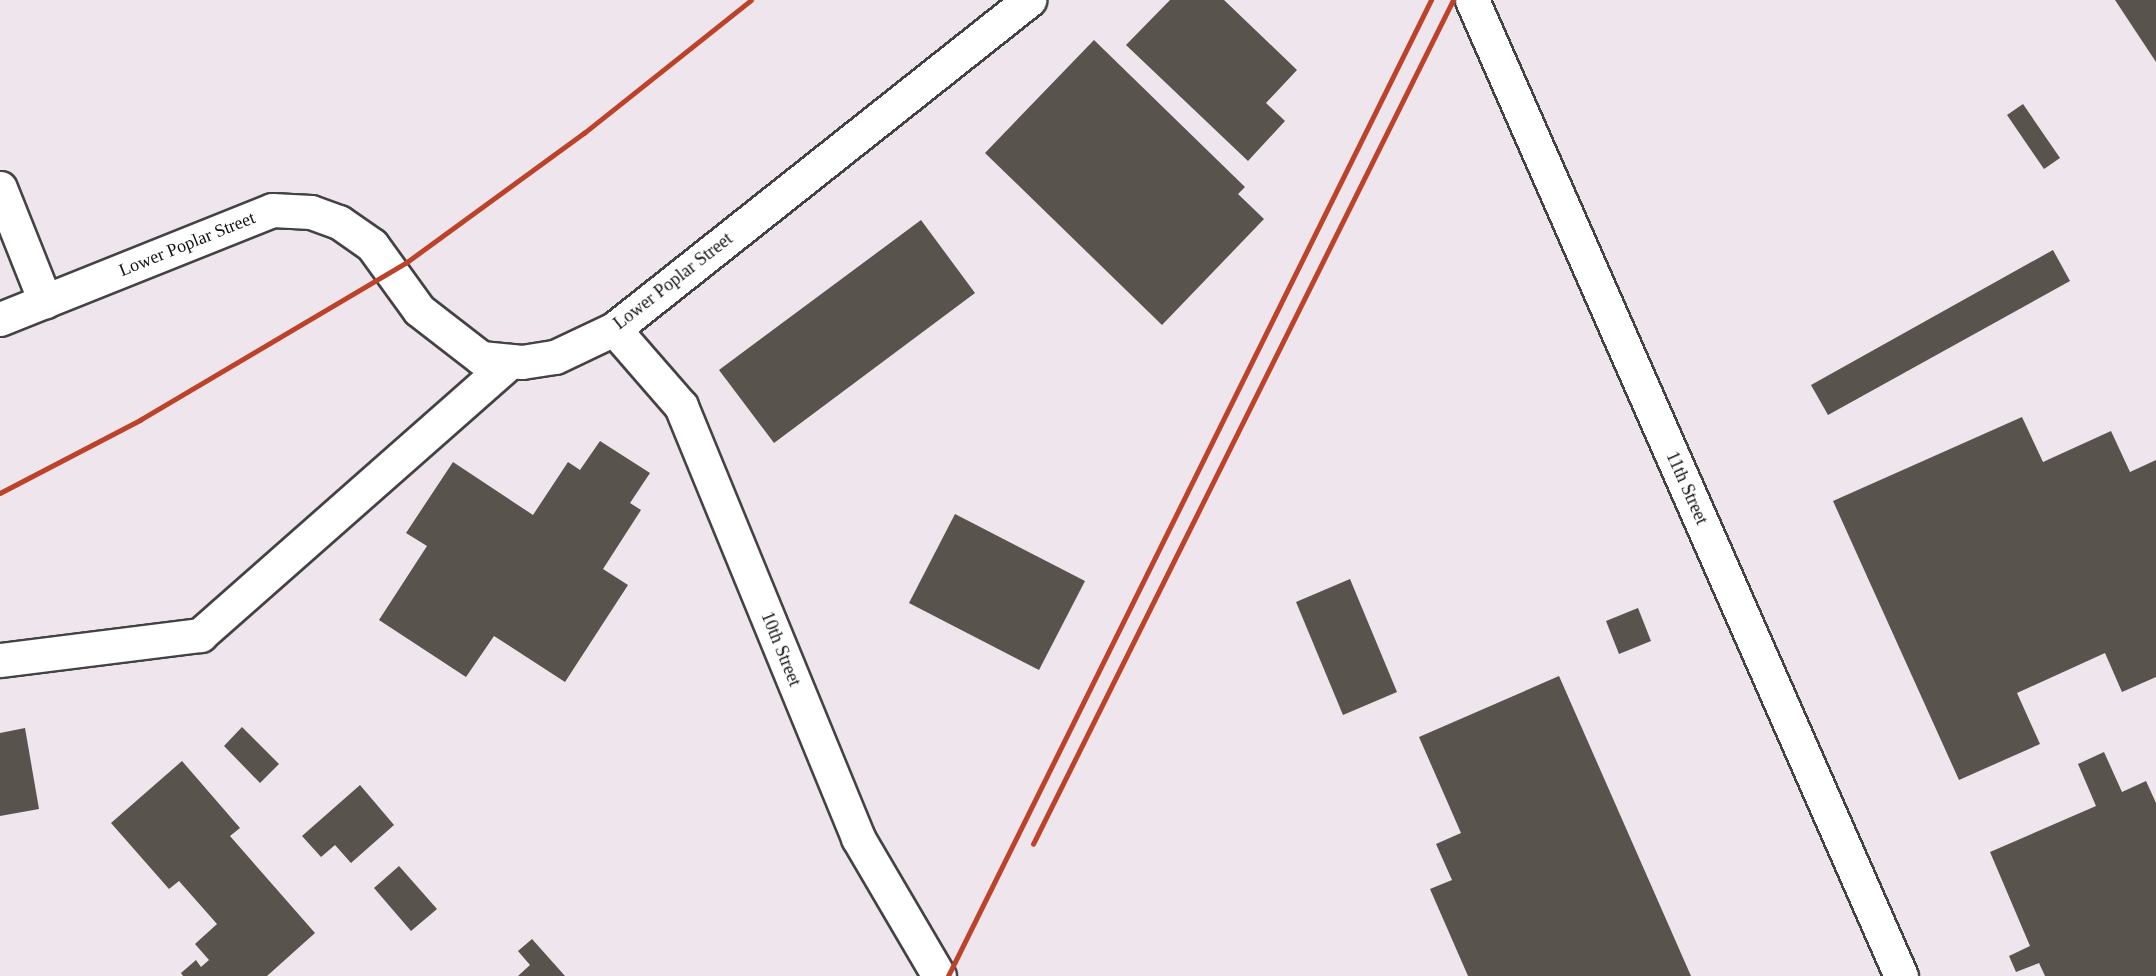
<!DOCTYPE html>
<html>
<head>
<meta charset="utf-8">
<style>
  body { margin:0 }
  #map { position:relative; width:2156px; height:976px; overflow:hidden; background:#fefff3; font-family:"Times New Roman",serif }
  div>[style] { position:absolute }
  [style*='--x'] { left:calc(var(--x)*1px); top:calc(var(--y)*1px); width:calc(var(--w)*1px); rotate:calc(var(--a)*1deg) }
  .industrial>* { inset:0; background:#eee5ed }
  .building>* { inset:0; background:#58534c }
  .roads { filter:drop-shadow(2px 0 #434343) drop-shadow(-2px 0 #434343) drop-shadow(0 2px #434343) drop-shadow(0 -2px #434343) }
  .minor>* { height:33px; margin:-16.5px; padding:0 16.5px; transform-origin:16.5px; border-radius:16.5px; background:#fff }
  .rail>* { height:4.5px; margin:-2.25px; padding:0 2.25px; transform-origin:2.25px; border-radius:2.25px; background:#bd422a }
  span { translate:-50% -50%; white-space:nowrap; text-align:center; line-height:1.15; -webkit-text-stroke:6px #fff; paint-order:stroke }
  .street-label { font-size:18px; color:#101010 }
</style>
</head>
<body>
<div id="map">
  <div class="industrial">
    <i style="clip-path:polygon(0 0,2156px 0,2156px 976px,0 976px)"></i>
  </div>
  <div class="building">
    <i style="clip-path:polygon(1170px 0,1224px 0,1297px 70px,1266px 103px,1285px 121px,1248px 161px,1126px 45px)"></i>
    <i style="clip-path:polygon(2115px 0,2156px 0,2156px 62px)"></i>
    <i style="clip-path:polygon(1094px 40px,1245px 187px,1238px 194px,1264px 219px,1162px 325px,985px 153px)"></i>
    <i style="clip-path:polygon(2023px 104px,2060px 158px,2044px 169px,2007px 115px)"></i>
    <i style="clip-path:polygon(921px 220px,975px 293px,774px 443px,719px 370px)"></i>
    <i style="clip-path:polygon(2053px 250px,2070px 281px,1828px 415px,1811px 385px)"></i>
    <i style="clip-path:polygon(2022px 417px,2043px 462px,2111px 431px,2130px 472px,2156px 460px,2156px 677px,2122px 692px,2105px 653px,2017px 693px,2040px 744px,1959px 780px,1833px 501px)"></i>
    <i style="clip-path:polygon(600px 441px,650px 473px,630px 503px,641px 510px,603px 569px,628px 585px,565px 682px,494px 636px,466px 677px,379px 620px,427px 546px,406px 533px,453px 462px,533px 515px,568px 462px,580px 470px)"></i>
    <i style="clip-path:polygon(955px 514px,1085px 581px,1039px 670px,909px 603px)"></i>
    <i style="clip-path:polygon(1350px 579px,1397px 692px,1343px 715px,1296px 602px)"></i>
    <i style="clip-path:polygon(1638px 608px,1651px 641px,1619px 654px,1606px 621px)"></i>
    <i style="clip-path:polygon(1559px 676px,1691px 976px,1468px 976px,1430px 889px,1452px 880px,1436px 844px,1461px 833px,1419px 737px)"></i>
    <i style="clip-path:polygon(242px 727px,279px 764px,260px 783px,224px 746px)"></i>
    <i style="clip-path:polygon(25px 728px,39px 809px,0 816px,0 733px)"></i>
    <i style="clip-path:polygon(2104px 752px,2122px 792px,2146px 781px,2156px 803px,2156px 976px,2045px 976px,2039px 963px,2016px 972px,2009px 956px,2030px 946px,1990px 852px,2096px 806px,2078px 764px)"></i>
    <i style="clip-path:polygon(182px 761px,240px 828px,230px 836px,315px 933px,267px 976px,183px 976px,181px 973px,196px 960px,201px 967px,209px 960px,195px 944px,217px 924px,179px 881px,169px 889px,111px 823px)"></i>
    <i style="clip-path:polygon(360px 785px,394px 825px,351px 863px,335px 845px,321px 857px,302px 836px)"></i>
    <i style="clip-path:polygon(399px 866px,437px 909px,411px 931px,374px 888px)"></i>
    <i style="clip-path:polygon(532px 939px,565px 976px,518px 976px,530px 965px,518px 951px)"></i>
  </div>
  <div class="roads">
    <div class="minor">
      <i style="--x:1472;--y:0;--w:1066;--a:66.27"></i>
      <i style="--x:0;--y:188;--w:122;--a:68.3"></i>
      <i style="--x:0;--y:319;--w:293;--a:-21.8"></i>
      <i style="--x:272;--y:210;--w:39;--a:3"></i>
      <i style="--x:311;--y:212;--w:30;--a:20"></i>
      <i style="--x:339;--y:222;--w:40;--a:34.9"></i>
      <i style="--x:372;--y:245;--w:80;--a:54.1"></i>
      <i style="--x:419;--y:310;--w:78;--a:37.7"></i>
      <i style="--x:481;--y:358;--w:41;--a:5.6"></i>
      <i style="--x:522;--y:362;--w:33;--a:-9"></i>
      <i style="--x:555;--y:357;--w:65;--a:-25.4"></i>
      <i style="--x:614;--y:329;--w:530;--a:-38.41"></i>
      <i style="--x:614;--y:329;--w:102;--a:49"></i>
      <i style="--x:681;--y:406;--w:467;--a:67.7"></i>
      <i style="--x:858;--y:838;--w:160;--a:59.6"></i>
      <i style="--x:0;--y:660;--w:202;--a:-7.1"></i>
      <i style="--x:200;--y:635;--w:414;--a:-41.4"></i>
    </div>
  </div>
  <div class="rail">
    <i style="--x:0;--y:493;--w:158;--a:-27.5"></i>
    <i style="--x:140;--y:420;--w:310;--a:-30.6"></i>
    <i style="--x:407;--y:262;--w:219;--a:-36.1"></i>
    <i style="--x:584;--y:133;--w:213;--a:-38.5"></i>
    <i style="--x:1033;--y:844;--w:943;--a:-63.54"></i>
    <i style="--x:948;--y:976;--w:1089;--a:-63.67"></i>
  </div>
  <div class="street-label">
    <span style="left:187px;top:244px;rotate:-22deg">Lower Poplar Street</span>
    <span style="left:673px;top:281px;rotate:-38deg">Lower Poplar Street</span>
    <span style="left:1687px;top:488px;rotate:66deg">11th Street</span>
    <span style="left:781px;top:649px;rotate:68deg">10th Street</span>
  </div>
</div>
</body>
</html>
